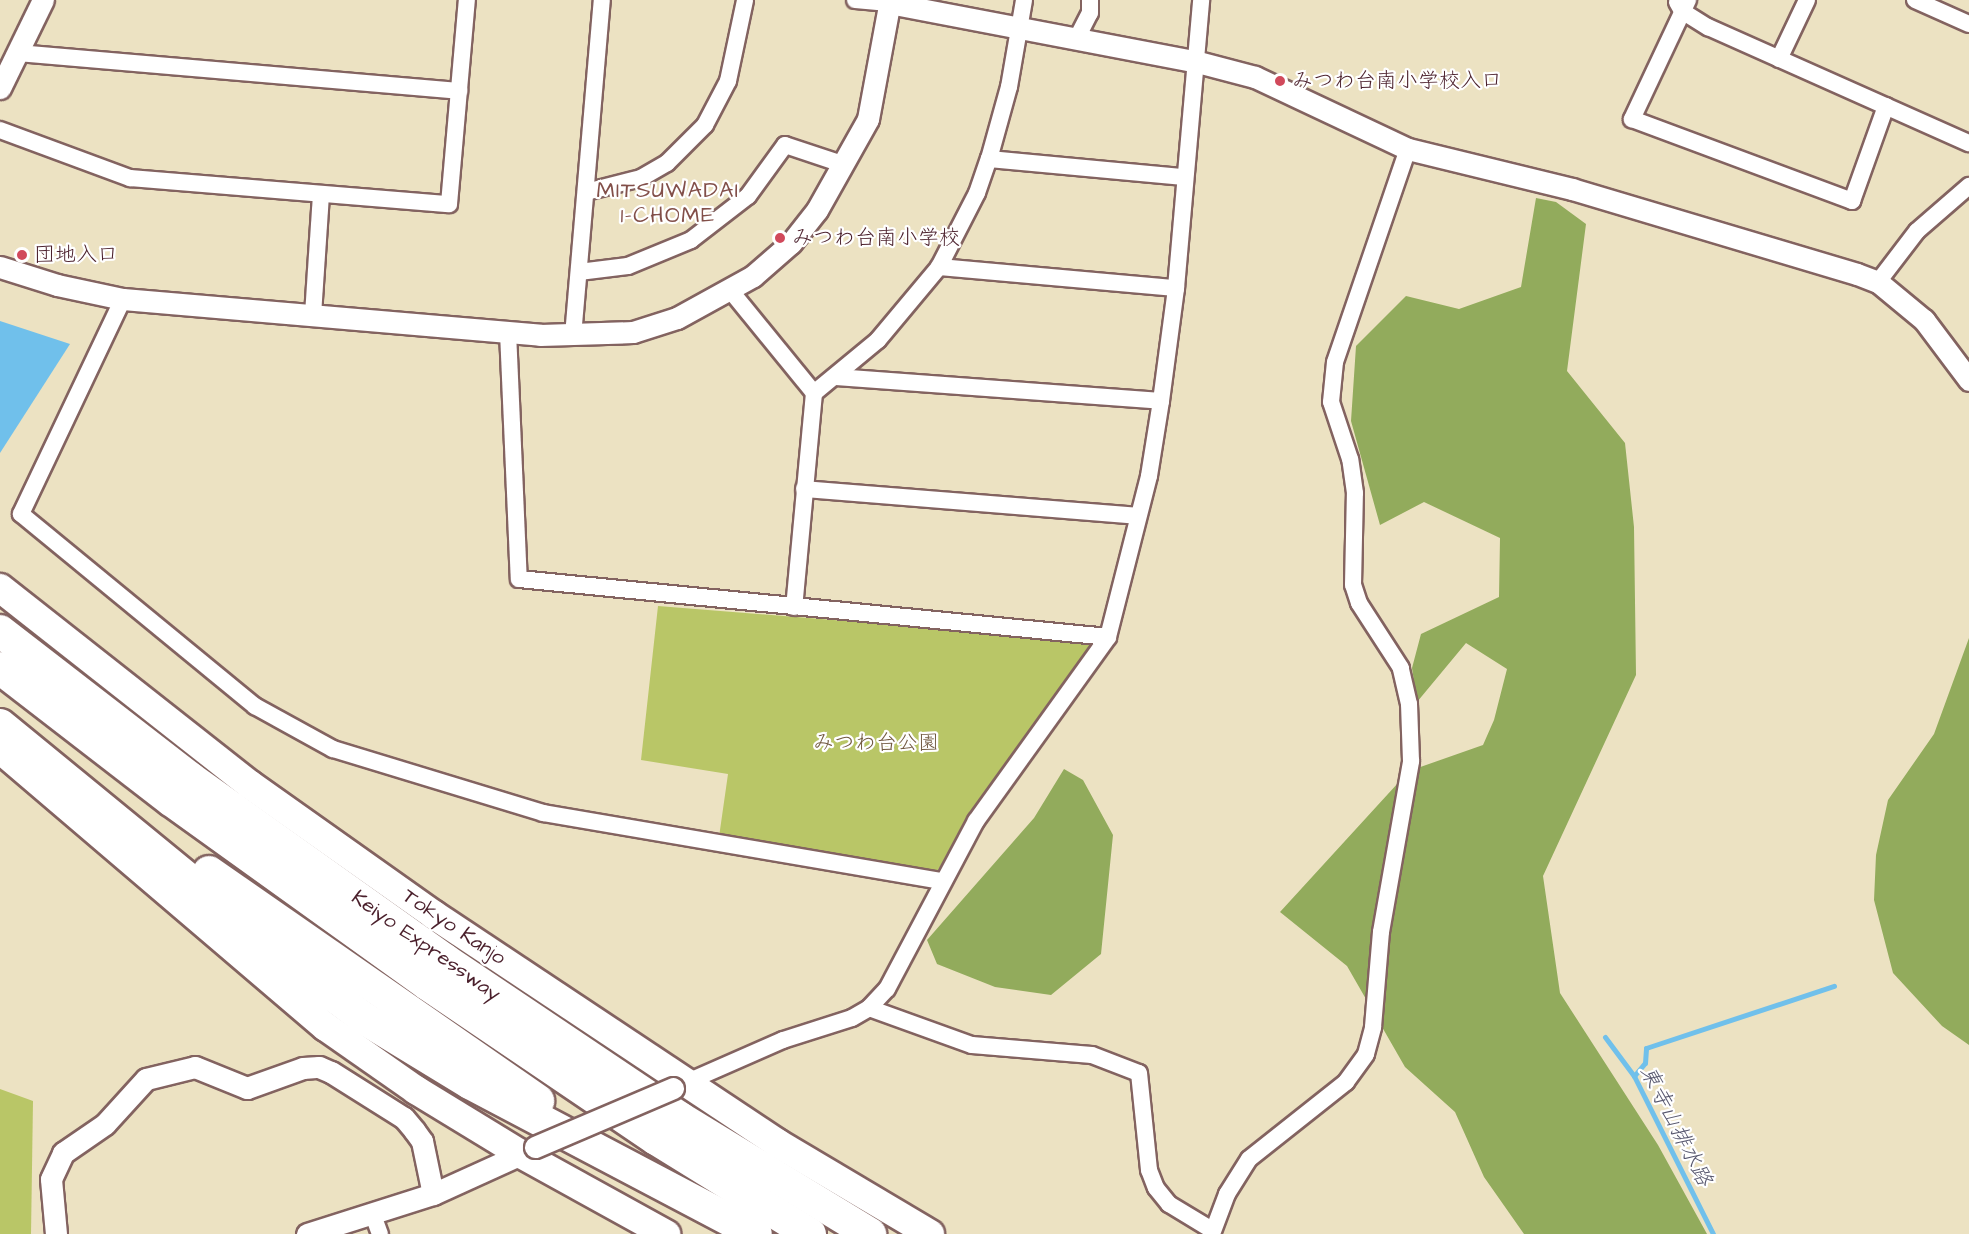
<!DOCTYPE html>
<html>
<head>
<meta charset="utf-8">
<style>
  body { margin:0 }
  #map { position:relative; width:1969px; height:1234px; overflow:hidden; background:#ece2c2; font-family:"Architects Daughter","Klee One",sans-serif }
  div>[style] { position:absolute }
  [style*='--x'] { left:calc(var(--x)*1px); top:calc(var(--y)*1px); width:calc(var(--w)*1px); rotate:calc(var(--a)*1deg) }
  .green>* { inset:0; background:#b9c667 }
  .forest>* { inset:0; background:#92ab5c }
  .water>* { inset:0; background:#70c0eb }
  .stream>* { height:5px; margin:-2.5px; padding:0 2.5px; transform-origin:2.5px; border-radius:2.5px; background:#70c0eb }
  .roads { filter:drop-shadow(2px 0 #836360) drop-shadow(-2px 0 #836360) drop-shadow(0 2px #836360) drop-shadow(0 -2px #836360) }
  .minor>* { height:16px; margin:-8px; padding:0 8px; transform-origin:8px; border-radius:8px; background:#fff }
  .tertiary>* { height:21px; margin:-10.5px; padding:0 10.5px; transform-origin:10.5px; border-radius:10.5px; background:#fff }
  .trunk>* { height:28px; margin:-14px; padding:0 14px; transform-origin:14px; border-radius:14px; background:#fff }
  .motorway>* { height:32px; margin:-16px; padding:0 16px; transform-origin:16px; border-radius:16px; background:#fff }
  .bridges { filter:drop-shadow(2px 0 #836360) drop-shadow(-2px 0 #836360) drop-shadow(0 2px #836360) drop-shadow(0 -2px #836360) }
  .tertiary-bridge>* { height:21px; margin:-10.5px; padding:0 10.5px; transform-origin:10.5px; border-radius:10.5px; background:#fff }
  .dots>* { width:16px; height:16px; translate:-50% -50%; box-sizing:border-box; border:3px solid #fff; border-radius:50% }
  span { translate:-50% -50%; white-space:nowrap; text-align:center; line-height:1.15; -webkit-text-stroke:4.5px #fff; paint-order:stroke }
  .poi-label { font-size:21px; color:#4a1f2b }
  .left { translate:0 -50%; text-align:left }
  .park-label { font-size:21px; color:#715940 }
  .street-label { font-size:21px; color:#4a1f2b }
  .neighbourhood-label { font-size:22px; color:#824f49; letter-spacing:1.5px }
  .water-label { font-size:22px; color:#57576e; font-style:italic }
</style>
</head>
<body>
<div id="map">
  <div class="green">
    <i style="clip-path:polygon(658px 606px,1095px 641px,935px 874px,719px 837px,728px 774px,641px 760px)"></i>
    <i style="clip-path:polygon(0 1089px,33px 1101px,31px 1234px,0 1234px)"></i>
  </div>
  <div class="forest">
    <i style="clip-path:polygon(1536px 198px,1556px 202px,1586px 224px,1567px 371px,1625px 443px,1634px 527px,1636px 675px,1543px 876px,1560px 993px,1658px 1145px,1707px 1234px,1524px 1234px,1484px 1177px,1455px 1112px,1405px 1067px,1347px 966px,1280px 912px,1409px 771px,1483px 745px,1494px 720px,1507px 669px,1466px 643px,1417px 702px,1412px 668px,1421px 634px,1499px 597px,1500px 538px,1424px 502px,1380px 525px,1351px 421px,1356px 346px,1406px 296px,1459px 309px,1521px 287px)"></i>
    <i style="clip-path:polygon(1969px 638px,1969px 1045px,1942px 1026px,1893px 973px,1874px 900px,1876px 855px,1888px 800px,1934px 734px)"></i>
    <i style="clip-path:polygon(1064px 769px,1083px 780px,1113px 835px,1101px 954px,1051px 995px,995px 987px,937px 964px,927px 940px,1034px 818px)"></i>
  </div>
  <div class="water">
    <i style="clip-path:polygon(0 321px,70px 344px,0 453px)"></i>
  </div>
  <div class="stream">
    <i style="--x:1605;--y:1037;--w:49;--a:53.4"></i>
    <i style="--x:1634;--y:1076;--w:177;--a:63.4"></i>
    <i style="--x:1634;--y:1076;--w:17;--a:-50"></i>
    <i style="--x:1645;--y:1063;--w:15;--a:-86"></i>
    <i style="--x:1646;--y:1048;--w:198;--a:-18.3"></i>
  </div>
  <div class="roads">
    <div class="minor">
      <i style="--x:855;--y:0;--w:34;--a:5"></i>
      <i style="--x:1688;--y:0;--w:132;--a:115.2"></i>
      <i style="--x:1632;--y:119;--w:235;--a:20.4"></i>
      <i style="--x:1852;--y:201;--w:101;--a:-70.3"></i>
      <i style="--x:1915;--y:0;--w:59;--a:24"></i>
      <i style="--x:1677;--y:2;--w:10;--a:61"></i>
      <i style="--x:1682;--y:11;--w:31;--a:32"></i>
      <i style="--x:1708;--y:27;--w:286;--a:24"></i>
      <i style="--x:1077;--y:38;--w:28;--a:-63"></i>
      <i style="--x:1090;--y:13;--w:13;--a:-90"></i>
      <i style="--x:17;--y:53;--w:444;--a:4.9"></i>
      <i style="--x:1779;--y:59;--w:65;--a:-64.6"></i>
      <i style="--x:0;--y:130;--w:139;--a:20.3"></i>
      <i style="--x:130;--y:178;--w:320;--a:4.7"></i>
      <i style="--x:449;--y:204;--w:205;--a:-85"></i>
      <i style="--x:989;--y:159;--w:196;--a:5.3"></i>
      <i style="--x:586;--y:192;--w:57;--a:-14.3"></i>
      <i style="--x:641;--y:178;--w:30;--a:-30"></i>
      <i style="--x:667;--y:163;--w:54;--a:-45"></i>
      <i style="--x:705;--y:125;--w:50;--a:-62.4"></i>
      <i style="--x:728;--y:81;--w:83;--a:-78.1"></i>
      <i style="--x:939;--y:267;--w:238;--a:5.1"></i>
      <i style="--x:579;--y:272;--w:49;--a:-7"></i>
      <i style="--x:628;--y:266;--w:68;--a:-22.4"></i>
      <i style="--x:691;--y:240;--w:72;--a:-37.7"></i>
      <i style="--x:748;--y:196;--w:63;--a:-54"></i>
      <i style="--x:785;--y:145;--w:63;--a:18.4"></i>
      <i style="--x:1878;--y:282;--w:64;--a:-52.6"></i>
      <i style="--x:1917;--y:231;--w:69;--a:-40.9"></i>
      <i style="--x:730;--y:290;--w:133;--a:50.8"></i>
      <i style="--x:814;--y:393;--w:215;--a:95.3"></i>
      <i style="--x:123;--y:299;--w:238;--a:115.4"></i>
      <i style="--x:21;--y:514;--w:303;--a:39.4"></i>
      <i style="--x:255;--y:706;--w:89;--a:28.9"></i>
      <i style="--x:333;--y:749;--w:220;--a:16.9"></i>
      <i style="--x:543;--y:813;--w:404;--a:9.7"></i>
      <i style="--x:313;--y:315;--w:121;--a:-86.2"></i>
      <i style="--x:508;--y:332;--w:247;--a:87.5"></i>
      <i style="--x:519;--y:579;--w:592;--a:5.62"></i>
      <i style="--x:573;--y:336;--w:337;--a:-85.1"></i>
      <i style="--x:836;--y:377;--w:326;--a:4.2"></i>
      <i style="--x:814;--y:393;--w:83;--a:-39.6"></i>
      <i style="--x:878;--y:340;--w:95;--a:-50.1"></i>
      <i style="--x:939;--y:267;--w:83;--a:-62.8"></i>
      <i style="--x:977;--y:193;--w:36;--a:-71"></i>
      <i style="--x:989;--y:159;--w:75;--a:-74.5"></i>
      <i style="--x:1009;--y:87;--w:88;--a:-80.2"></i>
      <i style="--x:804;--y:489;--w:335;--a:4.6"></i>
      <i style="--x:869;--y:1008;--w:109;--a:19.8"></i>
      <i style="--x:972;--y:1045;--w:120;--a:4.8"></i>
      <i style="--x:1092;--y:1055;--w:50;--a:21"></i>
      <i style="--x:1139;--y:1073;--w:98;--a:84.1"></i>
      <i style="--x:1149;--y:1170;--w:19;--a:69"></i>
      <i style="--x:1156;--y:1188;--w:21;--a:51"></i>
      <i style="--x:1169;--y:1204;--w:50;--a:31.2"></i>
      <i style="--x:685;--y:1083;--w:107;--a:-23.7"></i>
      <i style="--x:783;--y:1040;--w:72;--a:-17.7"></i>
      <i style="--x:852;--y:1018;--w:20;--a:-30"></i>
      <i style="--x:869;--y:1008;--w:26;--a:-47"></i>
      <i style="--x:887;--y:989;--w:190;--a:-62.1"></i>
      <i style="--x:976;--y:821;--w:226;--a:-54.3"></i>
      <i style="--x:1108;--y:637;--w:166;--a:-75.7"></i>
      <i style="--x:1149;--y:476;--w:76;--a:-80.9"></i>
      <i style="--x:1161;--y:401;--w:114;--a:-82.4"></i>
      <i style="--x:1176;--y:288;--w:289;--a:-85"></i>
      <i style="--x:373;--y:1215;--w:20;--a:70"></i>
      <i style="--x:1212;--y:1234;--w:43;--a:-69.4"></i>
      <i style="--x:1227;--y:1194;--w:41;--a:-57.8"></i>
      <i style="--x:1249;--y:1159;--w:124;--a:-38.4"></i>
      <i style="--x:1346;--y:1082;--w:34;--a:-54"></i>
      <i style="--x:1366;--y:1054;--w:28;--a:-75"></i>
      <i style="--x:1373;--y:1027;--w:95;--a:-85.2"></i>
      <i style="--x:1381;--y:932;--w:174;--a:-80"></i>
      <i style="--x:1411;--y:761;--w:57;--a:-92"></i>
      <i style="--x:1409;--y:704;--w:37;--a:-103"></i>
      <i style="--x:1401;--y:668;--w:77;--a:-122.9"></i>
      <i style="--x:1359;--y:603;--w:19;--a:-108"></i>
      <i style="--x:1353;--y:585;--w:92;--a:-88.8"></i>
      <i style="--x:1355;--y:493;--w:34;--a:-98"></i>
      <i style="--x:1350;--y:459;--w:60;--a:-108.4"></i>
      <i style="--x:1331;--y:402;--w:40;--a:-84.3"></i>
      <i style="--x:1335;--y:362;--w:225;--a:-71.1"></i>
    </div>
    <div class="tertiary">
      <i style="--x:889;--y:3;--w:310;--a:10.8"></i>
      <i style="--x:1194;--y:61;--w:63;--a:14.7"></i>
      <i style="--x:1255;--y:77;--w:169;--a:25.2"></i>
      <i style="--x:1408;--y:149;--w:169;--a:13.7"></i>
      <i style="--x:1572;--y:189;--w:297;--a:16.6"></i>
      <i style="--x:1857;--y:274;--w:22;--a:21"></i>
      <i style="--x:1878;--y:282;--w:60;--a:39.6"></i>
      <i style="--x:1924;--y:320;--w:75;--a:53.1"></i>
      <i style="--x:0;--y:88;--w:98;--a:-64"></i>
      <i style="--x:0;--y:267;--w:60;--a:17.5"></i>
      <i style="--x:57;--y:285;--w:67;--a:12"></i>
      <i style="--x:123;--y:299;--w:419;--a:4.9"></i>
      <i style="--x:540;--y:335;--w:93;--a:-1.8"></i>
      <i style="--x:633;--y:332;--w:46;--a:-17.7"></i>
      <i style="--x:677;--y:318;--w:87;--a:-28.9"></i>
      <i style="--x:753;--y:276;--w:50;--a:-41"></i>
      <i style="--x:791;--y:243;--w:42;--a:-51.8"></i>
      <i style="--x:817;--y:210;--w:104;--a:-60.7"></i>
      <i style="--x:868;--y:119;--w:121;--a:-79.5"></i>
      <i style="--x:56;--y:1234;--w:55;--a:-95.2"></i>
      <i style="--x:51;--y:1179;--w:29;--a:-65"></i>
      <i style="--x:63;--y:1153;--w:51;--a:-34.6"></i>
      <i style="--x:105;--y:1124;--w:61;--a:-47.7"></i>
      <i style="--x:146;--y:1079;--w:50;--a:-13.8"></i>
      <i style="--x:195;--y:1067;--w:56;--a:22"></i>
      <i style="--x:247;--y:1088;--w:59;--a:-19.7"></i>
      <i style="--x:303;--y:1068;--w:16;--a:-4"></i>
      <i style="--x:319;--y:1067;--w:13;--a:23"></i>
      <i style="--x:331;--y:1072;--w:86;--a:32.2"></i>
      <i style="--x:404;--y:1118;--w:16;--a:50"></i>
      <i style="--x:414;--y:1130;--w:14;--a:54"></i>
      <i style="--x:422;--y:1141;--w:54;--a:78.3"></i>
      <i style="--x:307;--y:1234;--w:132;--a:-17.6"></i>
      <i style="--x:433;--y:1194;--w:107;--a:-24.4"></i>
    </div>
    <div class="trunk">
      <i style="--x:0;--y:588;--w:317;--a:38.2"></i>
      <i style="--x:249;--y:784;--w:227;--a:35.3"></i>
      <i style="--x:434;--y:915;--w:412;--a:33.6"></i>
      <i style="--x:777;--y:1143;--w:178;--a:30.7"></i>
      <i style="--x:0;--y:749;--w:428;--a:40.5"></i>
      <i style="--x:326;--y:1027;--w:110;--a:35"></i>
      <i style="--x:416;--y:1090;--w:123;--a:31.4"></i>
      <i style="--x:521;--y:1154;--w:166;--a:28.9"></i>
    </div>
    <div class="motorway">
      <i style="--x:0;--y:631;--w:240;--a:37.7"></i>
      <i style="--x:190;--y:778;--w:313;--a:35.5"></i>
      <i style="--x:445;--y:960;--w:283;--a:33.9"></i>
      <i style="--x:680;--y:1118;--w:223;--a:31.4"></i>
      <i style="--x:0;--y:668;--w:216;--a:37.7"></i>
      <i style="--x:171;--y:800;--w:315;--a:35.7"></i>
      <i style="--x:427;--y:984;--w:277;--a:34.1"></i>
      <i style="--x:656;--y:1139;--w:181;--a:31.7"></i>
      <i style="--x:0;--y:725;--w:387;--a:39.3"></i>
      <i style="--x:299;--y:970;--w:82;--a:36.6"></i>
      <i style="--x:365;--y:1019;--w:123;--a:31.4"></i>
      <i style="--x:470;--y:1083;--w:323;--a:27.8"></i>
      <i style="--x:209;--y:872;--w:401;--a:34.8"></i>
    </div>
  </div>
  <div class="bridges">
    <div class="tertiary-bridge">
      <i style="--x:535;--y:1147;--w:150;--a:-23.1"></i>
    </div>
  </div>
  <div class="dots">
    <i style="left:1280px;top:81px;background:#d1495b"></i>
    <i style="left:780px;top:238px;background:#d1495b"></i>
    <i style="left:22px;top:255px;background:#d1495b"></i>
  </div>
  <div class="poi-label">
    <span class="left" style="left:1292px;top:81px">みつわ台南小学校入口</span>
    <span class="left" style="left:792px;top:238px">みつわ台南小学校</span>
    <span class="left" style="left:34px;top:255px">団地入口</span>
  </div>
  <div class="park-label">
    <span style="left:876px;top:743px">みつわ台公園</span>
  </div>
  <div class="street-label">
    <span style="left:454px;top:927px;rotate:34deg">Tokyo Kanjo</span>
    <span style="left:426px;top:946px;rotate:35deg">Keiyo Expressway</span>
  </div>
  <div class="neighbourhood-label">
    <span style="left:668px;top:203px">MITSUWADAI<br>1-CHOME</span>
  </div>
  <div class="water-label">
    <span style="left:1676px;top:1126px;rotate:63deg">東寺山排水路</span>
  </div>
</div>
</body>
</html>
